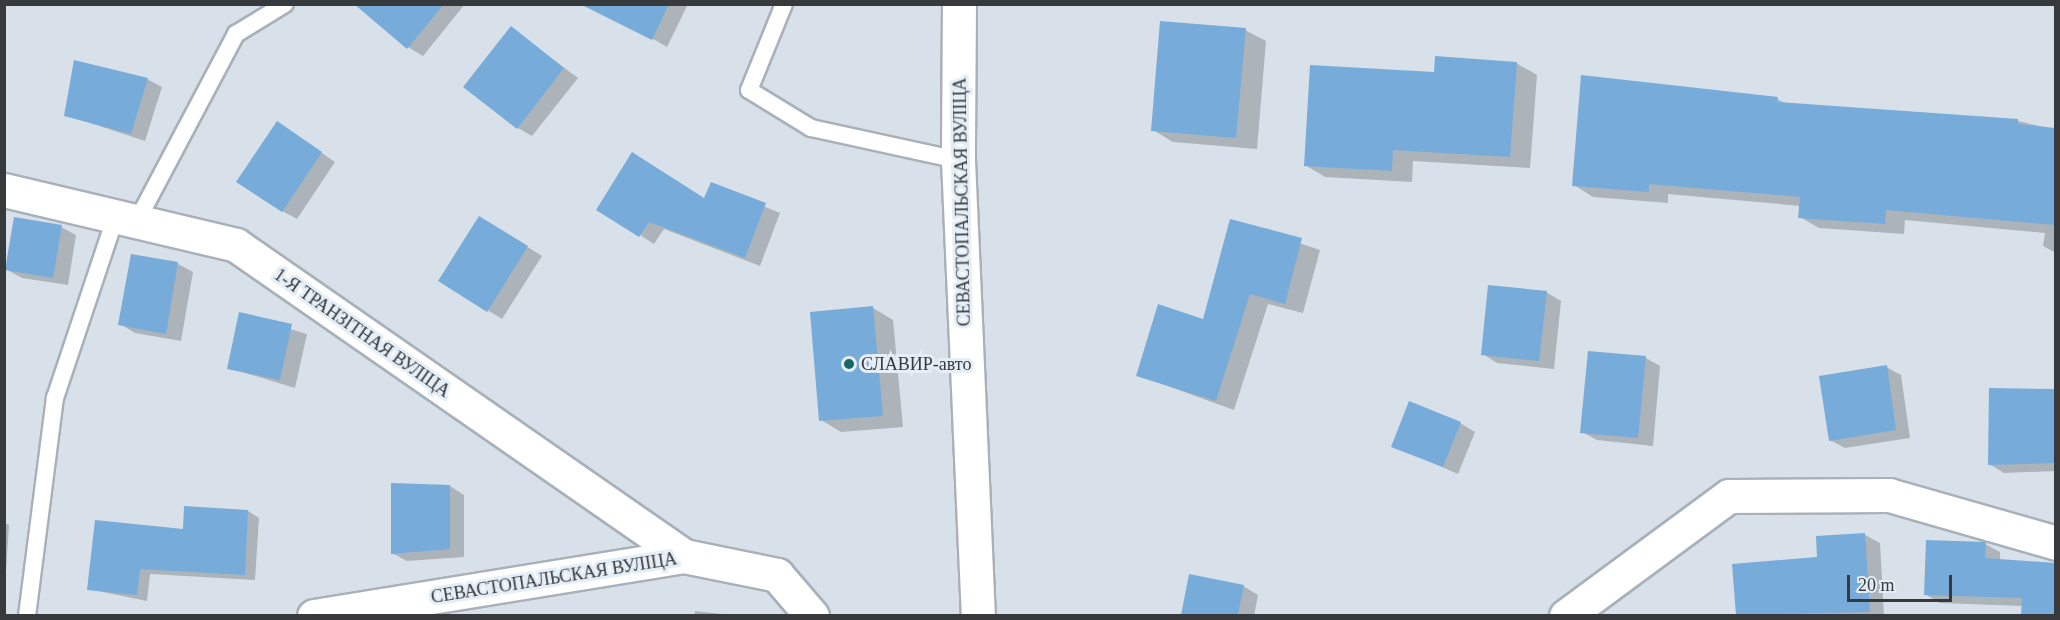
<!DOCTYPE html>
<html>
<head>
<meta charset="utf-8">
<style>
  body { margin:0 }
  #map { position:relative; width:2060px; height:620px; overflow:hidden; background:#d8e1e9; font-family:"Times New Roman",serif }
  div>[style] { position:absolute }
  [style*='--x'] { left:calc(var(--x)*1px); top:calc(var(--y)*1px); width:calc(var(--w)*1px); rotate:calc(var(--a)*1deg) }
  .shadow>* { inset:0; background:#0003 }
  .building>* { inset:0; background:#77abd9 }
  .roads { filter:drop-shadow(2px 0 #a8b1b9) drop-shadow(-2px 0 #a8b1b9) drop-shadow(0 2px #a8b1b9) drop-shadow(0 -2px #a8b1b9) }
  .lane>* { height:16px; margin:-8px; padding:0 8px; transform-origin:8px; border-radius:8px; background:#fff }
  .street>* { height:33px; margin:-16.5px; padding:0 16.5px; transform-origin:16.5px; border-radius:16.5px; background:#fff }
  .secondary>* { height:33px; margin:-16.5px; padding:0 16.5px; transform-origin:16.5px; border-radius:16.5px; background:#fff }
  .dots>* { width:16px; height:16px; translate:-50% -50%; box-sizing:border-box; border:3px solid #e5eef6; border-radius:50% }
  span { translate:-50% -50%; white-space:nowrap; text-align:center; line-height:1.15; -webkit-text-stroke:6px #e5eef6; paint-order:stroke }
  .street-label { font-size:18px; color:#363a3d }
  .poi-label { font-size:18px; color:#363a3d }
  .left { translate:0 -50%; text-align:left }
  .frame { position:absolute; inset:0; border:6px solid #363a3d; pointer-events:none }
  .scale { position:absolute; left:1847px; top:575px; width:105px; height:27px; box-sizing:border-box; border:3px solid #363a3d; border-top:0; padding-left:8px; font-size:18px; line-height:21px; white-space:nowrap; color:#363a3d; -webkit-text-stroke:4px #e5eef6; paint-order:stroke }
</style>
</head>
<body>
<div id="map">
  <div class="shadow">
    <i style="clip-path:polygon(381px 4px,465px 4px,423px 56px,408px 47px)"></i>
    <i style="clip-path:polygon(592px 4px,688px 4px,667px 47px)"></i>
    <i style="clip-path:polygon(511px 28px,578px 78px,532px 136px,518px 128px)"></i>
    <i style="clip-path:polygon(1245px 30px,1266px 41px,1257px 149px,1173px 142px,1153px 130px)"></i>
    <i style="clip-path:polygon(1516px 63px,1537px 75px,1530px 168px,1413px 161px,1412px 182px,1325px 177px,1305px 165px,1435px 74px)"></i>
    <i style="clip-path:polygon(147px 79px,162px 87px,145px 141px,66px 115px)"></i>
    <i style="clip-path:polygon(1777px 99px,1787px 104px,2018px 121px,2056px 130px,2056px 253px,2043px 246px,2045px 233px,1905px 220px,1904px 234px,1819px 228px,1800px 217px,1801px 206px,1668px 194px,1668px 203px,1593px 197px,1574px 185px)"></i>
    <i style="clip-path:polygon(278px 123px,335px 162px,297px 219px,282px 211px)"></i>
    <i style="clip-path:polygon(632px 154px,704px 199px,711px 184px,780px 213px,760px 266px,664px 229px,654px 244px,640px 235px)"></i>
    <i style="clip-path:polygon(1231px 220px,1320px 250px,1303px 313px,1268px 304px,1234px 410px,1137px 375px,1204px 320px)"></i>
    <i style="clip-path:polygon(494px 226px,542px 256px,502px 319px,440px 281px)"></i>
    <i style="clip-path:polygon(61px 227px,76px 235px,68px 285px,22px 278px,7px 270px)"></i>
    <i style="clip-path:polygon(132px 256px,178px 264px,193px 272px,181px 341px,135px 333px,120px 324px)"></i>
    <i style="clip-path:polygon(1546px 292px,1561px 301px,1554px 369px,1497px 363px,1483px 354px)"></i>
    <i style="clip-path:polygon(873px 308px,893px 320px,903px 427px,841px 432px,821px 420px)"></i>
    <i style="clip-path:polygon(240px 314px,307px 334px,295px 388px,229px 368px)"></i>
    <i style="clip-path:polygon(1646px 358px,1660px 366px,1653px 446px,1597px 440px,1582px 432px)"></i>
    <i style="clip-path:polygon(1886px 367px,1901px 375px,1910px 438px,1845px 448px,1830px 440px)"></i>
    <i style="clip-path:polygon(1990px 389px,2056px 390px,2056px 471px,2004px 473px,1989px 464px)"></i>
    <i style="clip-path:polygon(1460px 423px,1475px 432px,1458px 474px,1393px 446px)"></i>
    <i style="clip-path:polygon(450px 486px,464px 495px,464px 557px,407px 561px,392px 553px)"></i>
    <i style="clip-path:polygon(186px 507px,248px 511px,259px 518px,255px 580px,150px 574px,147px 601px,88px 589px,184px 531px)"></i>
    <i style="clip-path:polygon(4px 523px,9px 525px,6px 572px,4px 572px)"></i>
    <i style="clip-path:polygon(1865px 535px,1880px 543px,1884px 616px,1737px 616px,1733px 565px,1818px 558px)"></i>
    <i style="clip-path:polygon(1985px 544px,2000px 552px,2000px 560px,2056px 565px,2056px 616px,2022px 616px,2023px 606px,1940px 603px,1925px 594px)"></i>
    <i style="clip-path:polygon(1190px 576px,1243px 586px,1258px 595px,1254px 616px,1182px 616px)"></i>
    <i style="clip-path:polygon(695px 611px,739px 616px,695px 616px)"></i>
  </div>
  <div class="building">
    <i style="clip-path:polygon(354px 4px,444px 4px,407px 49px)"></i>
    <i style="clip-path:polygon(580px 4px,669px 4px,652px 40px)"></i>
    <i style="clip-path:polygon(1160px 21px,1246px 28px,1236px 138px,1151px 131px)"></i>
    <i style="clip-path:polygon(511px 26px,564px 68px,517px 129px,463px 87px)"></i>
    <i style="clip-path:polygon(1435px 56px,1517px 62px,1510px 157px,1393px 150px,1392px 171px,1304px 166px,1310px 65px,1434px 72px)"></i>
    <i style="clip-path:polygon(74px 60px,148px 78px,131px 134px,64px 116px)"></i>
    <i style="clip-path:polygon(1581px 75px,1778px 97px,1777px 102px,2018px 119px,2018px 124px,2055px 128px,2055px 225px,1886px 210px,1885px 224px,1798px 218px,1800px 197px,1649px 184px,1649px 192px,1572px 186px)"></i>
    <i style="clip-path:polygon(277px 121px,322px 152px,282px 212px,236px 182px)"></i>
    <i style="clip-path:polygon(632px 152px,704px 198px,711px 182px,766px 203px,745px 258px,649px 222px,639px 237px,596px 210px)"></i>
    <i style="clip-path:polygon(479px 216px,528px 246px,487px 312px,438px 281px)"></i>
    <i style="clip-path:polygon(14px 217px,62px 225px,53px 278px,5px 270px)"></i>
    <i style="clip-path:polygon(1230px 219px,1302px 238px,1285px 304px,1250px 294px,1216px 401px,1136px 376px,1158px 304px,1203px 319px)"></i>
    <i style="clip-path:polygon(131px 254px,178px 262px,166px 334px,118px 325px)"></i>
    <i style="clip-path:polygon(1488px 285px,1547px 291px,1539px 361px,1481px 355px)"></i>
    <i style="clip-path:polygon(873px 306px,883px 416px,819px 421px,810px 312px)"></i>
    <i style="clip-path:polygon(239px 312px,292px 324px,280px 380px,227px 369px)"></i>
    <i style="clip-path:polygon(1588px 351px,1646px 356px,1638px 438px,1580px 433px)"></i>
    <i style="clip-path:polygon(1887px 365px,1896px 430px,1829px 441px,1819px 376px)"></i>
    <i style="clip-path:polygon(1989px 388px,2055px 389px,2055px 463px,1988px 465px)"></i>
    <i style="clip-path:polygon(1409px 401px,1461px 422px,1443px 467px,1391px 447px)"></i>
    <i style="clip-path:polygon(391px 483px,450px 485px,450px 549px,391px 554px)"></i>
    <i style="clip-path:polygon(184px 506px,248px 510px,245px 575px,140px 569px,137px 595px,87px 590px,95px 520px,183px 529px)"></i>
    <i style="clip-path:polygon(1865px 533px,1870px 612px,1736px 615px,1732px 564px,1817px 557px,1816px 536px)"></i>
    <i style="clip-path:polygon(1926px 540px,1986px 542px,1985px 558px,2055px 563px,2055px 615px,2021px 615px,2022px 598px,1924px 595px)"></i>
    <i style="clip-path:polygon(1189px 574px,1244px 585px,1238px 615px,1181px 615px)"></i>
  </div>
  <div class="roads">
    <div class="lane">
      <i style="--x:784;--y:4;--w:93;--a:112.1"></i>
      <i style="--x:749;--y:90;--w:73;--a:31.5"></i>
      <i style="--x:811;--y:128;--w:150;--a:12.3"></i>
      <i style="--x:137;--y:221;--w:212;--a:-62.1"></i>
      <i style="--x:236;--y:34;--w:57;--a:-31.5"></i>
      <i style="--x:27;--y:616;--w:220;--a:-82.7"></i>
      <i style="--x:55;--y:398;--w:192;--a:-71.5"></i>
    </div>
    <div class="street">
      <i style="--x:4;--y:190;--w:238;--a:13.3"></i>
      <i style="--x:236;--y:245;--w:545;--a:34.77"></i>
      <i style="--x:314;--y:616;--w:375;--a:-9.2"></i>
      <i style="--x:684;--y:556;--w:95;--a:11.5"></i>
      <i style="--x:777;--y:575;--w:54;--a:49.5"></i>
      <i style="--x:1566;--y:616;--w:202;--a:-36.4"></i>
      <i style="--x:1729;--y:496;--w:160;--a:-0.4"></i>
      <i style="--x:1889;--y:495;--w:174;--a:16"></i>
    </div>
    <div class="secondary">
      <i style="--x:959;--y:4;--w:156;--a:90.4"></i>
      <i style="--x:958;--y:160;--w:456;--a:87.5"></i>
    </div>
  </div>
  <div class="dots">
    <i style="left:849px;top:364px;background:#1a6767"></i>
  </div>
  <div class="street-label">
    <span style="left:962px;top:202px;rotate:-91deg">СЕВАСТОПАЛЬСКАЯ ВУЛІЦА</span>
    <span style="left:362px;top:333px;rotate:35deg">1-Я ТРАНЗІТНАЯ ВУЛІЦА</span>
    <span style="left:554px;top:578px;rotate:-9deg">СЕВАСТОПАЛЬСКАЯ ВУЛІЦА</span>
  </div>
  <div class="poi-label">
    <span class="left" style="left:861px;top:364px">СЛАВИР-авто</span>
  </div>
  <div class="frame"></div>
  <div class="scale">20 m</div>
</div>
</body>
</html>
